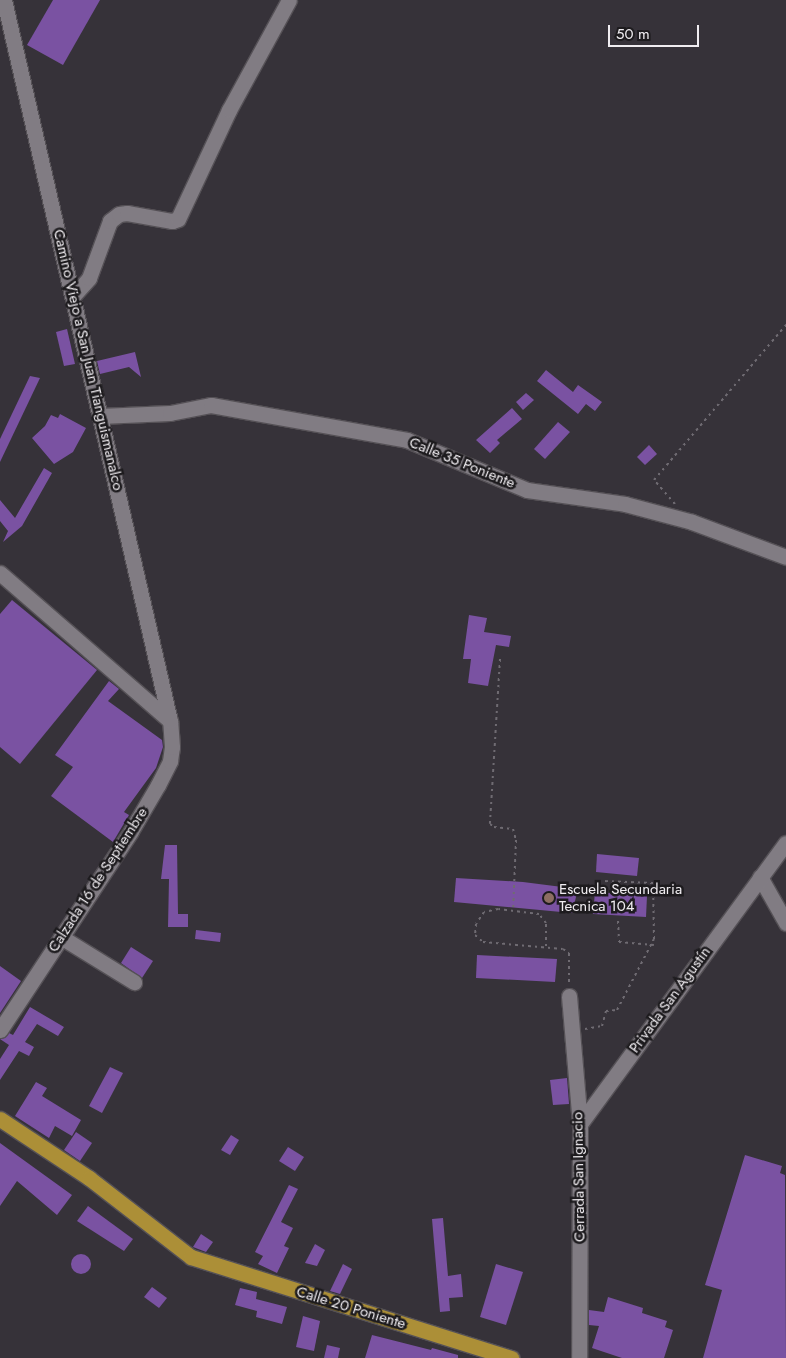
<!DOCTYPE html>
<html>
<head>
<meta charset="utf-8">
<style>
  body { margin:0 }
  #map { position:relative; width:786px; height:1358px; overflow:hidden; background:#363239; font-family:Jost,sans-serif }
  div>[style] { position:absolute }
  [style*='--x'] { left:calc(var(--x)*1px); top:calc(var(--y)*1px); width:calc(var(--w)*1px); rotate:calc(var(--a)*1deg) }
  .building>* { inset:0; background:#7a52a2 }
  .round { border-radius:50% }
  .path>* { height:2px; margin-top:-1px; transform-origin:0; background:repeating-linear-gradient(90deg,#6f6b72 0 2.5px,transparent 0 6.5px) }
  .roads { filter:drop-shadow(1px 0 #555156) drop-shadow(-1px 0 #555156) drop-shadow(0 1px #555156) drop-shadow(0 -1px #555156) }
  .minor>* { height:15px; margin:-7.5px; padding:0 7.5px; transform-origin:7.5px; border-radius:7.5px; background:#817c83 }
  .major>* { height:15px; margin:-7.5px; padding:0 7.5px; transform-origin:7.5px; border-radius:7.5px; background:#ac8f37 }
  .dots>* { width:14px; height:14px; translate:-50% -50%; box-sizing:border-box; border:2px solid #1d1b1e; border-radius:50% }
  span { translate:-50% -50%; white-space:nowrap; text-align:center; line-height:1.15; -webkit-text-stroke:5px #1d1b1e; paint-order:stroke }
  .street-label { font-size:15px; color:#f0edf1 }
  .poi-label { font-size:15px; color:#f0edf1 }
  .left { translate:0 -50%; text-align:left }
  .scale { position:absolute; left:608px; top:25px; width:91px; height:22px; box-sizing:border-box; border:2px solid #f0edf1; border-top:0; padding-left:6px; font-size:15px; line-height:18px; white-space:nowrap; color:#f0edf1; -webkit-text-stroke:4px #1d1b1e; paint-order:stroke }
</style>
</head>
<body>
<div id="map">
  <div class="building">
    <i style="clip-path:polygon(53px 0,100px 0,63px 65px,27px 45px)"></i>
    <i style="clip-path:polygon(67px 329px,75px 364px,64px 366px,56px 332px)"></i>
    <i style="clip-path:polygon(135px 352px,141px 377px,129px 367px,100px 374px,97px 361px)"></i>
    <i style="clip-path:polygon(546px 370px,573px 392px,578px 385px,602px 402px,595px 411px,586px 404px,578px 414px,537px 381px)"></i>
    <i style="clip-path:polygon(30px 376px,40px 378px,0 462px,0 439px)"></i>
    <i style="clip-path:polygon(526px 393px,534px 400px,523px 410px,516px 402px)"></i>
    <i style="clip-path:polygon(512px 408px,522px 419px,497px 440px,500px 443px,490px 453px,476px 440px)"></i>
    <i style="clip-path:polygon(60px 414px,86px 428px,73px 452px,54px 464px,32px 438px,45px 426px,51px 415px,58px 418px)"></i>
    <i style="clip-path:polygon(558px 422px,570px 432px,545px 459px,534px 449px)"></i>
    <i style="clip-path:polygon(649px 445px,657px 454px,645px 465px,637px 457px)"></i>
    <i style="clip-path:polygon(44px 468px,52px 473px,22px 526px,3px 542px,8px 531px,0 521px,0 500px,15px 518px)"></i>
    <i style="clip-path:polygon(12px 600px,97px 670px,20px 764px,0 747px,0 614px)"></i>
    <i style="clip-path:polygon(469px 615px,487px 618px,484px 632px,511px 636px,509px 647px,496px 645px,488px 686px,468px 683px,471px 659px,463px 659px)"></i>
    <i style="clip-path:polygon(109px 681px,119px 689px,108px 701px,162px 740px,163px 747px,156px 768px,124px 812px,129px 815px,113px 842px,51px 796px,73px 767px,55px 755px)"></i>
    <i style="clip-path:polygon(165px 845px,177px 845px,178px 914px,188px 914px,188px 927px,168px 927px,169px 879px,161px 879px)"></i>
    <i style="clip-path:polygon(597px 854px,639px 858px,637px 876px,596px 872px)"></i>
    <i style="clip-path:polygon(456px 878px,523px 882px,578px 889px,572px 913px,454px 902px)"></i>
    <i style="clip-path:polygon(595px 892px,647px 896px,646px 917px,593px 914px)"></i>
    <i style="clip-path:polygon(196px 930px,221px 933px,220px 942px,195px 939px)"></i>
    <i style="clip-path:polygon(131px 947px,153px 961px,142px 978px,121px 963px)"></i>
    <i style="clip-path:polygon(477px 955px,557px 959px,555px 982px,476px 978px)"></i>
    <i style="clip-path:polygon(0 966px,21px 981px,0 1013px)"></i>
    <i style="clip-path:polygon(30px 1007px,64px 1027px,58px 1036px,37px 1024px,25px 1042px,34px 1047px,29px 1056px,19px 1051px,0 1080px,0 1059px,9px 1045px,0 1039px,9px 1033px,13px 1035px)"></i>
    <i style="clip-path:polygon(110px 1067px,123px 1073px,102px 1113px,89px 1106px)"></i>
    <i style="clip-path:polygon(567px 1078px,569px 1104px,553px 1105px,550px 1080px)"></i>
    <i style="clip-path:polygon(36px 1082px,47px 1088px,42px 1096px,81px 1120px,72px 1136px,55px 1126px,49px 1138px,15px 1116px)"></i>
    <i style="clip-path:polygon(76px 1132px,92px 1143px,80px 1161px,64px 1150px)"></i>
    <i style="clip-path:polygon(231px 1135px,239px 1140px,230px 1155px,221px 1150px)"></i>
    <i style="clip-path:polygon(0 1143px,72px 1195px,57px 1215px,17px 1181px,0 1206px)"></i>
    <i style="clip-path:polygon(288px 1147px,304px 1157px,295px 1171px,279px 1161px)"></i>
    <i style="clip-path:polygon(745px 1155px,782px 1166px,780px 1173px,785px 1175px,786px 1358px,703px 1358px,722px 1290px,705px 1285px)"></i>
    <i style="clip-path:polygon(289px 1185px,298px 1189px,281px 1222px,293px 1228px,284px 1246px,289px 1248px,277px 1273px,258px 1264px,263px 1256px,255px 1252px)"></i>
    <i style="clip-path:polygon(88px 1206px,133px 1239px,124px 1251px,77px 1221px)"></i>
    <i style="clip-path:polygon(443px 1218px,448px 1276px,461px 1274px,463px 1297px,449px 1298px,450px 1311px,440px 1312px,432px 1219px)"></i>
    <i style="clip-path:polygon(201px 1234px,213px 1242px,206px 1252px,193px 1247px)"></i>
    <i style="clip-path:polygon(315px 1244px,325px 1250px,317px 1266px,305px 1263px)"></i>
    <i class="round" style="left:71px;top:1254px;width:20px;height:20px"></i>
    <i style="clip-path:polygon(343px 1264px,352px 1269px,340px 1294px,330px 1291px)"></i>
    <i style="clip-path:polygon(496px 1264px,523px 1272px,506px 1325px,480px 1317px)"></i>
    <i style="clip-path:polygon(152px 1287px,167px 1298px,159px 1308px,144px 1297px)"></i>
    <i style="clip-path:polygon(240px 1288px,257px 1292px,256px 1299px,287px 1307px,282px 1324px,256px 1317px,257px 1311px,235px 1305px)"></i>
    <i style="clip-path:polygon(608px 1297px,643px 1308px,642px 1313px,667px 1321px,665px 1327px,673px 1330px,664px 1358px,622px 1358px,592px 1348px,599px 1326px,589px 1325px,589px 1310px,604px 1312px)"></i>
    <i style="clip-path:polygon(303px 1316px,320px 1321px,314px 1351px,296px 1347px)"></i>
    <i style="clip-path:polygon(372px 1335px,431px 1350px,432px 1348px,458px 1355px,458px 1358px,365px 1358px)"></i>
    <i style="clip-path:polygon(327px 1345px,340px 1348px,338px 1358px,324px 1358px)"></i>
  </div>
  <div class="path">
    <i style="--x:675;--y:504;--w:32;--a:-131"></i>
    <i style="--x:654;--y:480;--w:204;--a:-49.6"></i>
    <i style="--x:500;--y:659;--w:165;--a:93.5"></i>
    <i style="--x:490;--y:824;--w:5;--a:37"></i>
    <i style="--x:494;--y:827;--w:19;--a:6"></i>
    <i style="--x:513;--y:829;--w:11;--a:75"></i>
    <i style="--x:516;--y:840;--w:71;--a:92.4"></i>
    <i style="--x:618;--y:921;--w:21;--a:87"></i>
    <i style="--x:619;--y:942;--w:35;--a:5"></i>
    <i style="--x:546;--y:946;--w:23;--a:-90"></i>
    <i style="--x:546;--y:923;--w:11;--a:-128"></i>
    <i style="--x:539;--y:914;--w:41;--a:-173"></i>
    <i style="--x:498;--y:909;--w:14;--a:168"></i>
    <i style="--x:484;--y:912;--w:14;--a:124"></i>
    <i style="--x:476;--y:924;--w:11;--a:95"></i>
    <i style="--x:475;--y:935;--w:11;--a:41"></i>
    <i style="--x:483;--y:942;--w:80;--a:5"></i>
    <i style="--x:563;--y:949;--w:7;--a:34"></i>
    <i style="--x:569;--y:953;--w:30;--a:90"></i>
    <i style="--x:585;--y:1029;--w:17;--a:-10"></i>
    <i style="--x:602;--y:1026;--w:16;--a:-75"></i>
    <i style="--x:606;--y:1011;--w:11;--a:-5"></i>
    <i style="--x:617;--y:1010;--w:80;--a:-62.5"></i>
    <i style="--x:654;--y:939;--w:56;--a:-91"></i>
    <i style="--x:653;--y:883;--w:50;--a:-177.7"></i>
  </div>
  <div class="roads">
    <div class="minor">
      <i style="--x:73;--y:296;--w:24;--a:-48"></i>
      <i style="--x:89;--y:278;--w:61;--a:-69.8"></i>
      <i style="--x:110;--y:221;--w:11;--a:-38"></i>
      <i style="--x:119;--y:214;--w:8;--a:-7"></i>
      <i style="--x:127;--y:213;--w:46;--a:10.1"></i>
      <i style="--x:172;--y:221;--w:6;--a:-18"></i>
      <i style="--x:178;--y:219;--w:120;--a:-64.9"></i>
      <i style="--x:229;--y:110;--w:125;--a:-61.4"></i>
      <i style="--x:100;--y:416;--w:70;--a:-2.5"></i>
      <i style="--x:170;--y:413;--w:42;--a:-11"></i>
      <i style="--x:211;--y:405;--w:199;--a:10.1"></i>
      <i style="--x:407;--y:440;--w:130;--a:22.6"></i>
      <i style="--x:527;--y:490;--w:99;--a:8.1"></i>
      <i style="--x:625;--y:504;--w:69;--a:15"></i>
      <i style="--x:692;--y:522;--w:100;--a:20.4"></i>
      <i style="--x:0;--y:573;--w:225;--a:41"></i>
      <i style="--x:760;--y:877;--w:53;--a:60.5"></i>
      <i style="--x:61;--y:937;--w:86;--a:31.7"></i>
      <i style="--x:569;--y:996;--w:128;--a:85.1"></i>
      <i style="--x:580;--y:1124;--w:234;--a:90.2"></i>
      <i style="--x:0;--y:1030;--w:238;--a:-56.6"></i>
      <i style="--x:131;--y:831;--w:53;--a:-59.6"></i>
      <i style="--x:158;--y:785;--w:27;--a:-63"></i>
      <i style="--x:170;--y:761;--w:14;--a:-82"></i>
      <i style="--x:172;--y:747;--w:26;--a:-94"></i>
      <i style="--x:170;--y:721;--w:740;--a:-102.97"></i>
      <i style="--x:580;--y:1124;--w:348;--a:-53.8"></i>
    </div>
    <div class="major">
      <i style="--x:0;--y:1119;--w:107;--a:33.5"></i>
      <i style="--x:89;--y:1178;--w:129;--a:37.8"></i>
      <i style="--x:191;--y:1257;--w:336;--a:17.5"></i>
    </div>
  </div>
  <div class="dots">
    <i style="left:549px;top:898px;background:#8d6e63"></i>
  </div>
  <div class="street-label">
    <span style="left:88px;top:360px;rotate:77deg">Camino Viejo a San Juan Tianguismanalco</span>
    <span style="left:462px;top:463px;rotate:22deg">Calle 35 Poniente</span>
    <span style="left:98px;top:880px;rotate:-57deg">Calzada 16 de Septiembre</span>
    <span style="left:670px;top:1000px;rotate:-54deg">Privada San Agustín</span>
    <span style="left:579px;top:1177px;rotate:-91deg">Cerrada San Ignacio</span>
    <span style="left:351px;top:1308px;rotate:17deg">Calle 20 Poniente</span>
  </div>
  <div class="poi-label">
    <span class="left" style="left:559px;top:898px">Escuela Secundaria<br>Tecnica 104</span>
  </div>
  <div class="scale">50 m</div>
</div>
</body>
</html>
